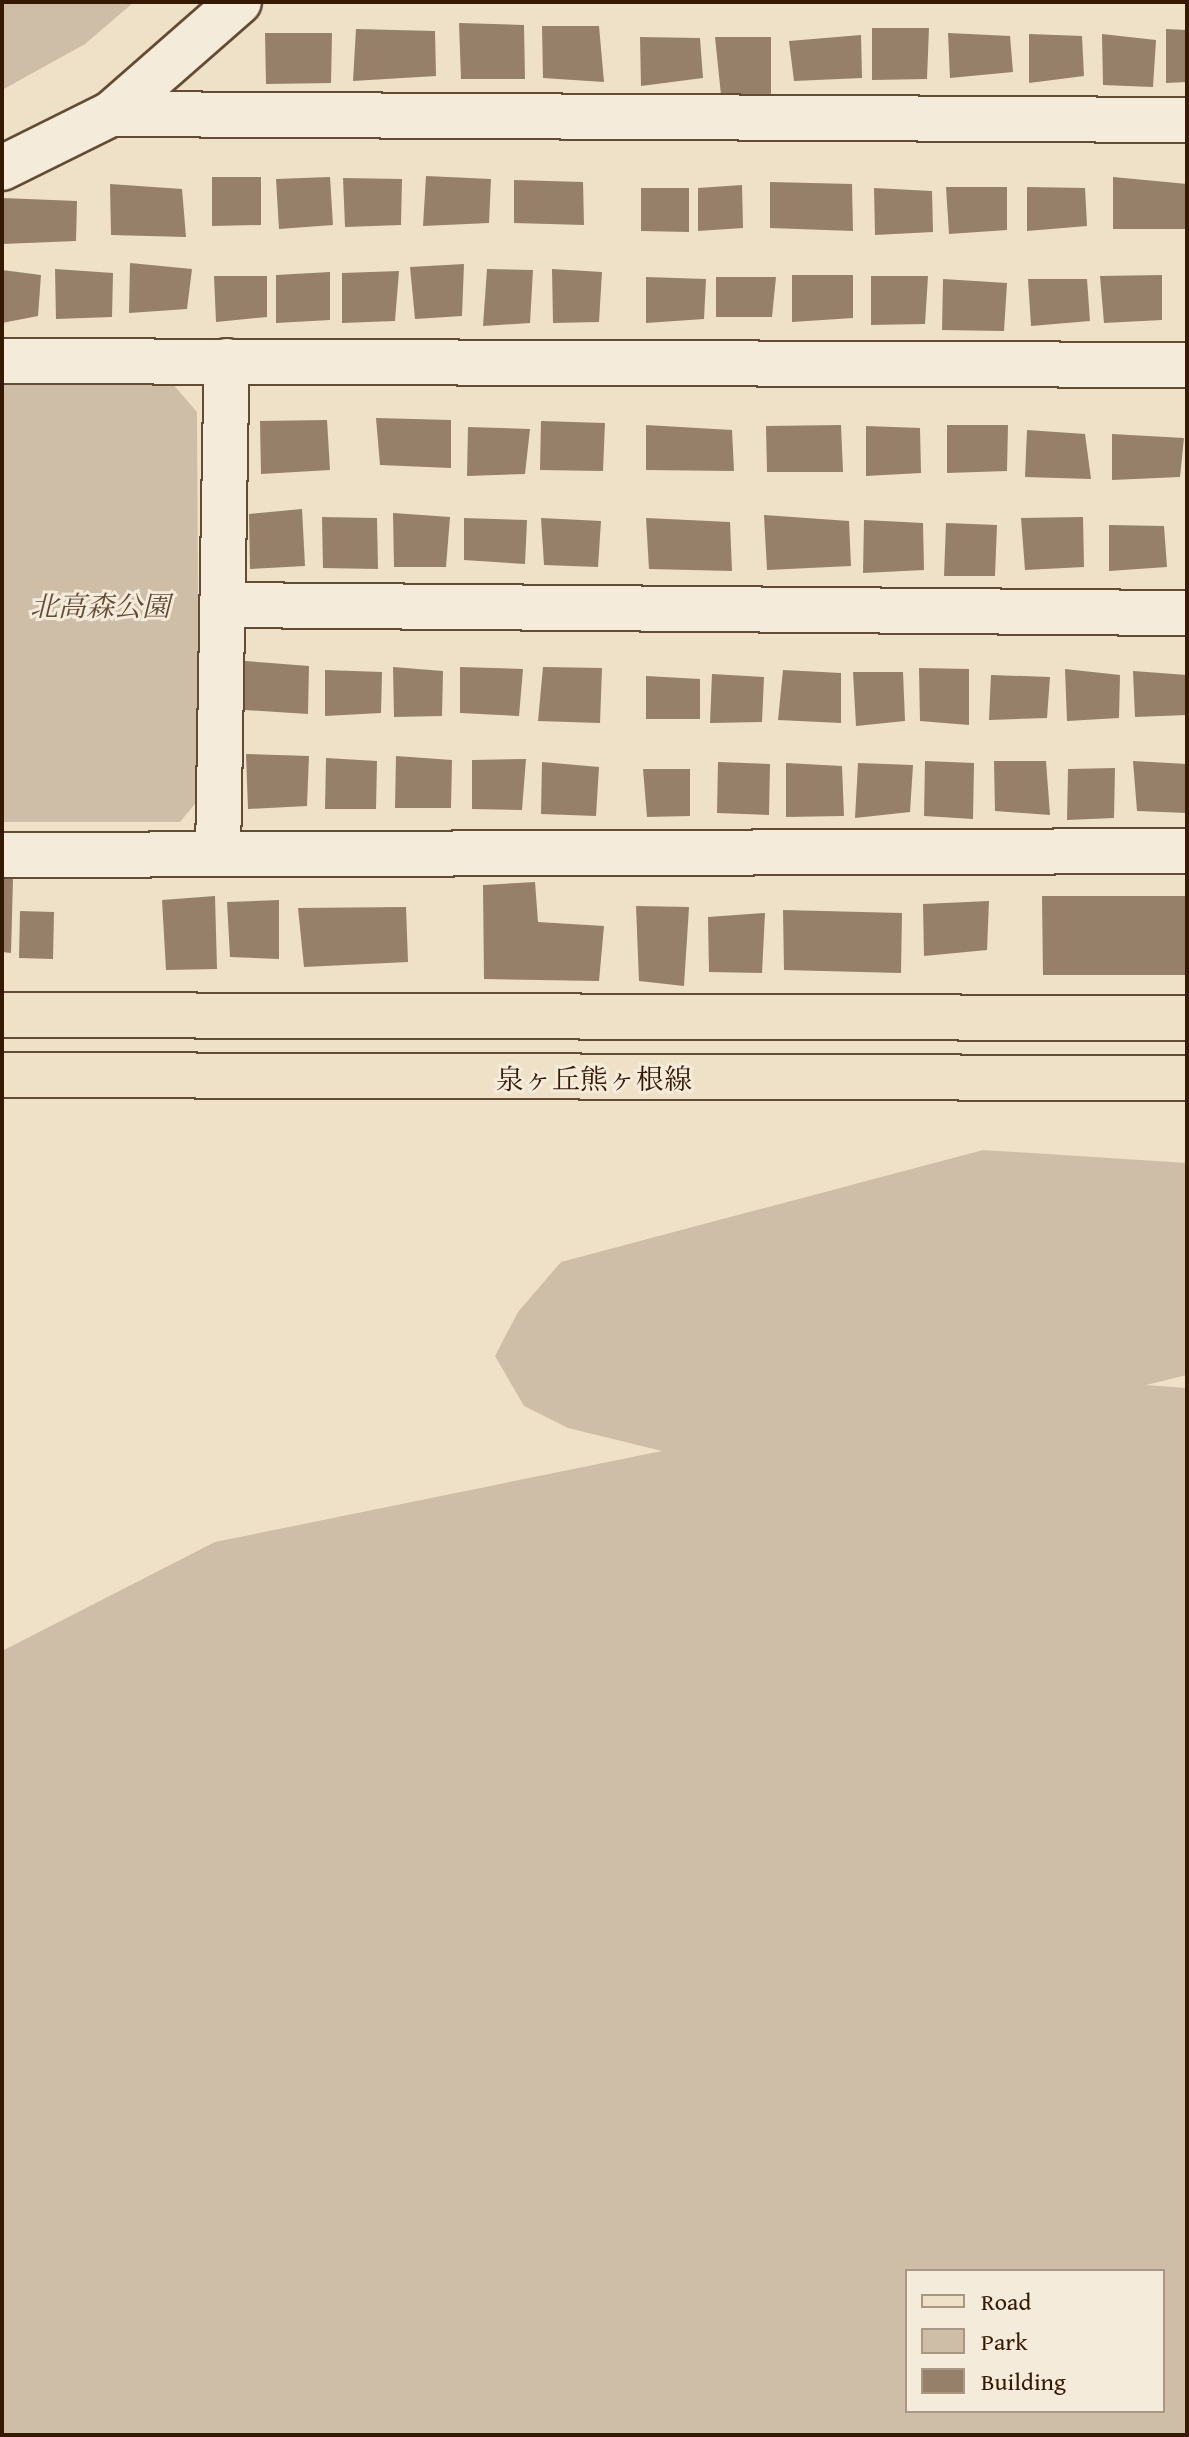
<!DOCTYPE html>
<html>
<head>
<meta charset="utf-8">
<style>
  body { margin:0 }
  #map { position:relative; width:1189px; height:2437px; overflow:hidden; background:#efe0c8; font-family:"Gentium Book Plus","Noto Serif JP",serif }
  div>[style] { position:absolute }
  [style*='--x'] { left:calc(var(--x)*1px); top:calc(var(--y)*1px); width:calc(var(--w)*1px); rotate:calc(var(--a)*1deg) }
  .green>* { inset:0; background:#cfbea7 }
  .building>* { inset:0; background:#968069 }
  .roads { filter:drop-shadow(2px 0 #644b34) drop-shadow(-2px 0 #644b34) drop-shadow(0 2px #644b34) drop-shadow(0 -2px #644b34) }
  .minor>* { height:44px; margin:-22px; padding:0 22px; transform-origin:22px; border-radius:22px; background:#f5ebdb }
  .major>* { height:44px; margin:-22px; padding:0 22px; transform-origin:22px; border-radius:22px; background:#efe0c8 }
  span { translate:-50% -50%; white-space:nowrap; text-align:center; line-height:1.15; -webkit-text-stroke:6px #f5ebdb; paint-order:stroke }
  .park-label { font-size:28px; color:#634b34; font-style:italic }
  .street-label { font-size:28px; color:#351903 }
  .frame { position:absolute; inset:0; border:4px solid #351903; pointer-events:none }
  .legend { position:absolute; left:905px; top:2269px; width:260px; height:144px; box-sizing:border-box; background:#f5ebdb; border:2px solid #a89785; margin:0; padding:10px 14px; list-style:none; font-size:24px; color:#351903 }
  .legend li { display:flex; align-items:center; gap:16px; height:40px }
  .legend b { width:40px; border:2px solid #a89785 }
</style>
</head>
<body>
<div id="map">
  <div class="green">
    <i style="clip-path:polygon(2px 2px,134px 2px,85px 44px,2px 90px)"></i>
    <i style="clip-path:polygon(2px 374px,165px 375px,197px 412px,199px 799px,180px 822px,2px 822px)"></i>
    <i style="clip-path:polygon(evenodd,983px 1150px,1187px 1163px,1187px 1375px,1146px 1385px,1187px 1388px,1187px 2435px,2px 2435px,2px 1651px,215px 1542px,662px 1451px,568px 1428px,524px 1406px,495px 1356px,518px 1312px,561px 1262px,983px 1150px,1163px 2271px,1163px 2411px,907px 2411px,907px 2271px,1163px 2271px)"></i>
  </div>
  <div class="building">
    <i style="clip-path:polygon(459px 23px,524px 25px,525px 79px,461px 79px)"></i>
    <i style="clip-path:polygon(542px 26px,599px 26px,604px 82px,543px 78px)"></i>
    <i style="clip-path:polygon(872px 28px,929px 28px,927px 79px,872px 80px)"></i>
    <i style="clip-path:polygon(356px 29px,435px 31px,436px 76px,353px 81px)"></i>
    <i style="clip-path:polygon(1166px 29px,1187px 30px,1187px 82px,1166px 83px)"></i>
    <i style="clip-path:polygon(265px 33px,332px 33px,331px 83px,266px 84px)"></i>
    <i style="clip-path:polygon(948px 33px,1010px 36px,1013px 72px,950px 78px)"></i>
    <i style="clip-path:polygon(1029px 34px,1082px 36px,1084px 76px,1029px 83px)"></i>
    <i style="clip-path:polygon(1102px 34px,1156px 40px,1153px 87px,1103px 85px)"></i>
    <i style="clip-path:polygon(861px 35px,862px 78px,794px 81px,789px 41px)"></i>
    <i style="clip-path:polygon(640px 37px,700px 38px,703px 78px,641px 86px)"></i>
    <i style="clip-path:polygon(715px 37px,771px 37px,771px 94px,721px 95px)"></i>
    <i style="clip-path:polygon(426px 176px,491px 179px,489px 223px,423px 226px)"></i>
    <i style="clip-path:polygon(212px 177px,261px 177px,261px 225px,212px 226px)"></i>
    <i style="clip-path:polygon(330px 177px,333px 225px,279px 229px,276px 179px)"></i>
    <i style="clip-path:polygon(1113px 177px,1187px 184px,1187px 229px,1113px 229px)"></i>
    <i style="clip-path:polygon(343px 178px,402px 179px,401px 225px,345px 227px)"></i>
    <i style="clip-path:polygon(514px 180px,583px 182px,584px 225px,514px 223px)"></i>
    <i style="clip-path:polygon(770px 182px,852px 184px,853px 231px,770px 228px)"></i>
    <i style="clip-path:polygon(110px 184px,182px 189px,186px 237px,111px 235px)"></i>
    <i style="clip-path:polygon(742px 185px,743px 228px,698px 231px,698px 188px)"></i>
    <i style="clip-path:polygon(946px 187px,1007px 187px,1007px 230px,949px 234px)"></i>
    <i style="clip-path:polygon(1027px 187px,1085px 188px,1087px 226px,1027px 231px)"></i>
    <i style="clip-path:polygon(641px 188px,689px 188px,689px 232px,641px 231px)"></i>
    <i style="clip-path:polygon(874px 188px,932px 191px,933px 232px,875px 235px)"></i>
    <i style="clip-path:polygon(2px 198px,77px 201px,76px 241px,2px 244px)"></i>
    <i style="clip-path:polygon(130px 263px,192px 269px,187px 309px,129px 313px)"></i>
    <i style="clip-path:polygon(464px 264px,462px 316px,415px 319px,410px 267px)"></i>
    <i style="clip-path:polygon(55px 269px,113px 273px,112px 317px,56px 319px)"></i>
    <i style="clip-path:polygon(487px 269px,533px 270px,530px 323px,483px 326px)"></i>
    <i style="clip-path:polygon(552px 269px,602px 272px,599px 322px,553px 323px)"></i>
    <i style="clip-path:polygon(2px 270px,41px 275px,38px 316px,2px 323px)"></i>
    <i style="clip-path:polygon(399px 271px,395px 321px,342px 323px,342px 273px)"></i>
    <i style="clip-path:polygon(330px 272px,330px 320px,276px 323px,276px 275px)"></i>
    <i style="clip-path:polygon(792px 275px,853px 275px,853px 318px,792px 322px)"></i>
    <i style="clip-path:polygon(1162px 275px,1162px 320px,1104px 323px,1100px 276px)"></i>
    <i style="clip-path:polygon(214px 276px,267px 276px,267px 317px,216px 322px)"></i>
    <i style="clip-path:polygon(871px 276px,928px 276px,925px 324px,871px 325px)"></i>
    <i style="clip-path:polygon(646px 277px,706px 279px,704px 319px,646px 323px)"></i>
    <i style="clip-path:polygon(716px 277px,776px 277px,772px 317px,716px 317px)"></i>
    <i style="clip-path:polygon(943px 279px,1007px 283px,1004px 331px,942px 330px)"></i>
    <i style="clip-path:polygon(1028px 279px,1087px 279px,1090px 321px,1031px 326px)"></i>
    <i style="clip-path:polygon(376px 418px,451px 420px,451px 468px,380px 465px)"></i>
    <i style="clip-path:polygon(327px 420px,330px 470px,261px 474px,260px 421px)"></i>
    <i style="clip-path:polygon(541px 421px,605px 423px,603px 471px,540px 470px)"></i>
    <i style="clip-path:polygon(646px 425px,732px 430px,734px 471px,646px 470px)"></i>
    <i style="clip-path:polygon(841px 425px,843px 472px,767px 472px,766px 426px)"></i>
    <i style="clip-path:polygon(947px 425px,1008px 425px,1007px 471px,947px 473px)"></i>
    <i style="clip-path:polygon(866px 426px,920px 428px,921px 473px,866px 476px)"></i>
    <i style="clip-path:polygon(468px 427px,530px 429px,525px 474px,467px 476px)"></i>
    <i style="clip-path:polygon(1027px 430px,1085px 434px,1091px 479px,1025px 477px)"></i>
    <i style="clip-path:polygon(1112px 434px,1184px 438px,1180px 477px,1112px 480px)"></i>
    <i style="clip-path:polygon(302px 509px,305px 566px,250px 569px,249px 514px)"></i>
    <i style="clip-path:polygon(393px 513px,450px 517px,446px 567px,394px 567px)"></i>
    <i style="clip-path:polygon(764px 515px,849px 521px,851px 566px,767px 570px)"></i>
    <i style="clip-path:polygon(322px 517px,377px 518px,378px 569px,323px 568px)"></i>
    <i style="clip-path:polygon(1083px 517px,1084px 567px,1025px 570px,1021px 518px)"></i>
    <i style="clip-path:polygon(464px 518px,527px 520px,525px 564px,464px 560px)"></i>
    <i style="clip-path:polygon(541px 518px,601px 521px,598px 567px,544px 565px)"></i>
    <i style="clip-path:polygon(646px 518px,730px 522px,732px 571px,649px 569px)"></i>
    <i style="clip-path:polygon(864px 520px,923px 523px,924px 570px,863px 573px)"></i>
    <i style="clip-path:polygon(946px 523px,997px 525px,995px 576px,944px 576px)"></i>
    <i style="clip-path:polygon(1109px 525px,1164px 526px,1167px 567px,1109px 571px)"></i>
    <i style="clip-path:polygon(245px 661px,309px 666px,308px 714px,245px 710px)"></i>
    <i style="clip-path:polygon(393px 667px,443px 671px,442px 716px,394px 717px)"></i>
    <i style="clip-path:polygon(460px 667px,523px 669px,519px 716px,460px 713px)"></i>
    <i style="clip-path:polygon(543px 667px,602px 668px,600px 723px,538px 721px)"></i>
    <i style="clip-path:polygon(919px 668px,969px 669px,969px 725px,920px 721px)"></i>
    <i style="clip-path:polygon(1065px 669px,1120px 675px,1119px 718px,1067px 721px)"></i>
    <i style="clip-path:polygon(325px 670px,382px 672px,381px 713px,325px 716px)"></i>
    <i style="clip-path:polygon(783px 670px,841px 673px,841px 723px,778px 720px)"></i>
    <i style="clip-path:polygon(1133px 671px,1187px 675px,1187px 715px,1135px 717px)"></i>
    <i style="clip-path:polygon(853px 672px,903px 672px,905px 721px,856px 726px)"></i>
    <i style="clip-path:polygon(712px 674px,764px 677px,762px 722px,710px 723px)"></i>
    <i style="clip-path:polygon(991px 675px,1050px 677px,1047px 718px,989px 720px)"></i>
    <i style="clip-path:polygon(646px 676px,700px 679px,700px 719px,646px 719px)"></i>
    <i style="clip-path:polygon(246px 754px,309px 756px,307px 806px,248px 809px)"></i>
    <i style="clip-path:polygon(396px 756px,452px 760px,451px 808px,395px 808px)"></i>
    <i style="clip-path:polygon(326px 758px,377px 761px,376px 809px,325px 809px)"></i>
    <i style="clip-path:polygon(526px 759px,522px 810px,472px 809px,472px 760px)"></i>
    <i style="clip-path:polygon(925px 761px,974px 763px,973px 819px,924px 816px)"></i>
    <i style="clip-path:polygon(994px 761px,1046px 761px,1050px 815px,995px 811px)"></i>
    <i style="clip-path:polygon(1133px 761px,1187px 764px,1187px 813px,1137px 811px)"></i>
    <i style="clip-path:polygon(542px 762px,599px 767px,596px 816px,541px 814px)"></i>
    <i style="clip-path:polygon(718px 762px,770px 764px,769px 815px,717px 813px)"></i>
    <i style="clip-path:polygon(786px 763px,842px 766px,844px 816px,786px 817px)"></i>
    <i style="clip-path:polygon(858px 763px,913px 765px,910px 812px,855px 818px)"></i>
    <i style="clip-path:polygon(1115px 768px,1114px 818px,1067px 820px,1068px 769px)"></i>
    <i style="clip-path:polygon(643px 769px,690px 769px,690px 816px,647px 817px)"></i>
    <i style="clip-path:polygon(2px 879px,13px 879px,11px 953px,2px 952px)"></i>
    <i style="clip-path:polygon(535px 882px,538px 922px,604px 926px,599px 981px,484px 979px,483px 885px)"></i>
    <i style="clip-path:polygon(215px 896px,217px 969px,166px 970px,162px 900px)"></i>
    <i style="clip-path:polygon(1042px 896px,1187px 896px,1187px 975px,1043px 975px)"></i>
    <i style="clip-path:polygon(279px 900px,279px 959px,230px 957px,227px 902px)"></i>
    <i style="clip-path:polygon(989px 901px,987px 950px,924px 956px,923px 904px)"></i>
    <i style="clip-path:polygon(636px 906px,689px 907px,684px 986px,639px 981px)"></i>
    <i style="clip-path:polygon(406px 907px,408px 962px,304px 967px,298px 908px)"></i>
    <i style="clip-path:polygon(783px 910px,902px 913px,901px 973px,784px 970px)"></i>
    <i style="clip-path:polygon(20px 911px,54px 912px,53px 959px,19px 958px)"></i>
    <i style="clip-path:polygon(765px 913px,762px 973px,709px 972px,708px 917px)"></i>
  </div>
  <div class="roads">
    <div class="minor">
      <i style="--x:111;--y:114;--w:1076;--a:0.32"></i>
      <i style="--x:2;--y:168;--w:122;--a:-26.4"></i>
      <i style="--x:111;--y:114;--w:170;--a:-41.2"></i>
      <i style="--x:2;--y:361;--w:1185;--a:0.19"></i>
      <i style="--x:223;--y:605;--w:964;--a:0.48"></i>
      <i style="--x:218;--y:854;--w:493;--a:-89"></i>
      <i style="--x:2;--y:855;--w:1185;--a:-0.19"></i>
    </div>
    <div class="major">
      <i style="--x:2;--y:1015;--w:1185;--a:0.15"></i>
      <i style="--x:2;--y:1075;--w:1185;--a:0.15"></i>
    </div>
  </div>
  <div class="park-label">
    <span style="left:100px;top:606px">北高森公園</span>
  </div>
  <div class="street-label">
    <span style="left:594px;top:1079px">泉ヶ丘熊ヶ根線</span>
  </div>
  <div class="frame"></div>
  <ul class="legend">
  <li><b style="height:10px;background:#efe0c8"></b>Road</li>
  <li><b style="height:22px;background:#cfbea7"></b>Park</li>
  <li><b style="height:22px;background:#968069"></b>Building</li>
  </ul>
</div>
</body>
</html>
